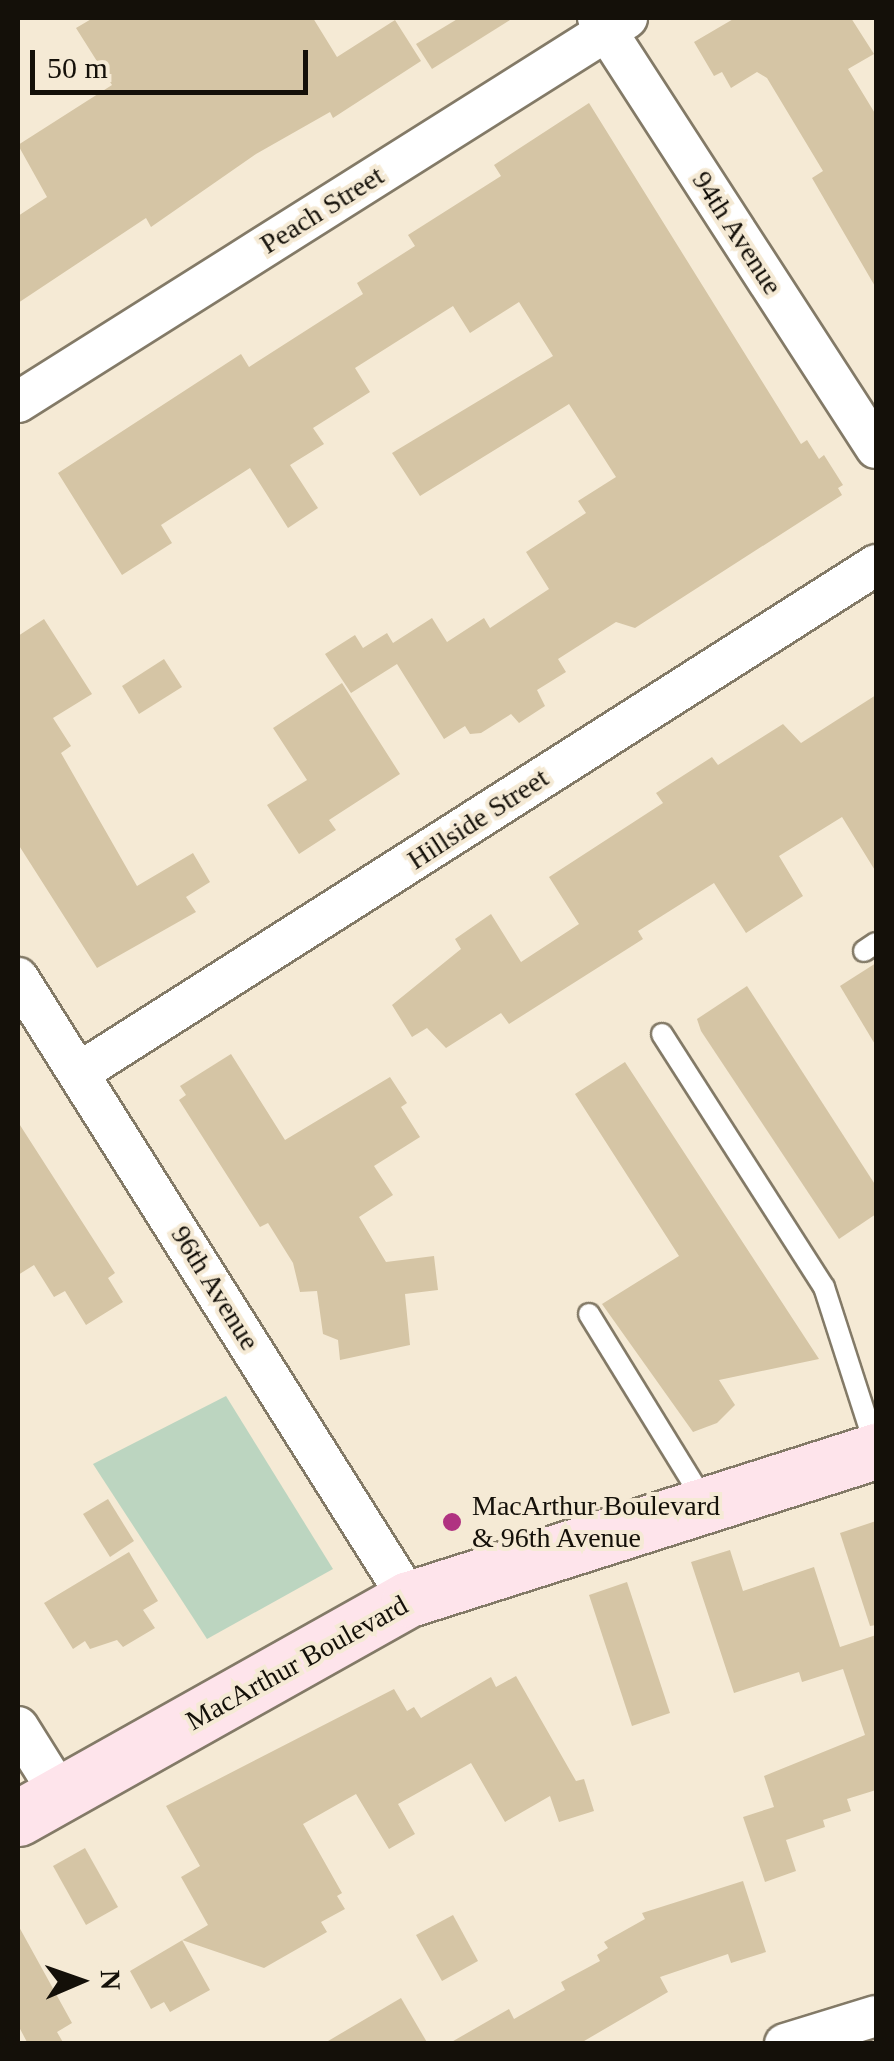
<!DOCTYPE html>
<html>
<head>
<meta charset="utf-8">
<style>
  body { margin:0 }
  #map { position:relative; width:894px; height:2061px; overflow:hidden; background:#f5ead5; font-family:Georgia,serif }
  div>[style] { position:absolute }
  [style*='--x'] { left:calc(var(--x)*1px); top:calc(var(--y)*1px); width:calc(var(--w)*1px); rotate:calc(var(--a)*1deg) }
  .green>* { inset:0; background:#bcd5c0 }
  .building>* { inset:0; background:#d5c5a5 }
  .roads { filter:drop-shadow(2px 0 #837a67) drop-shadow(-2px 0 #837a67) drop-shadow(0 2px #837a67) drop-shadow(0 -2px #837a67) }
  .lane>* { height:20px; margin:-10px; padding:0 10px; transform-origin:10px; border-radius:10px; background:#fff }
  .street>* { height:40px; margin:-20px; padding:0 20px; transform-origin:20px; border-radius:20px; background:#fff }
  .secondary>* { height:55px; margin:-27.5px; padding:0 27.5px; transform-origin:27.5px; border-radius:27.5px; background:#fee4eb }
  .dots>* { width:28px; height:28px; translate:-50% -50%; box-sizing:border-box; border:5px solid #f5ead5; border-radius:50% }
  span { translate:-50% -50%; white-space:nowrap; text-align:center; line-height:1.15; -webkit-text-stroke:8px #f5ead5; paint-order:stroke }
  .street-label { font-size:28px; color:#141009 }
  .poi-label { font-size:28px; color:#141009 }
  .left { translate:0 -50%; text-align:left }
  .frame { position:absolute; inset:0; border:20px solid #141009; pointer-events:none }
  .north { position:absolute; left:30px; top:1931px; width:100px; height:100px; -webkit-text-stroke:8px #f5ead5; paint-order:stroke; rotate:88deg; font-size:28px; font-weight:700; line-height:40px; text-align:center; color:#141009 }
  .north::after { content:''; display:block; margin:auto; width:35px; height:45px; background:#141009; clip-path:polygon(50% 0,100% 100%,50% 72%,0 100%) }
  .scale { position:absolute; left:30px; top:50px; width:278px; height:45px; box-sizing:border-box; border:5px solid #141009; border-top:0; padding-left:12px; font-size:30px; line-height:35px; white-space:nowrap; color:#141009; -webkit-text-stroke:8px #f5ead5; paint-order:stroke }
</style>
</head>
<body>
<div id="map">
  <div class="green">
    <i style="clip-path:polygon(226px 1396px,333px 1569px,207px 1639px,93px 1464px)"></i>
  </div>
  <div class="building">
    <i style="clip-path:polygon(93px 18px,313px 18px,337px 57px,395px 20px,421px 61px,333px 118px,330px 112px,256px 154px,151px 227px,146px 218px,18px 303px,18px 216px,47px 197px,18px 145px,112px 85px,76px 28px)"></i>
    <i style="clip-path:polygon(459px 18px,513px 18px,432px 69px,416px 44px)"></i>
    <i style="clip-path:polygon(735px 18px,851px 18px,874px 54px,848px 69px,876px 115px,876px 288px,812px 178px,823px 171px,767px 78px,757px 72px,731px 88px,722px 72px,714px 76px,694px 42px)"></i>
    <i style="clip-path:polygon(589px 103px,801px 444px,807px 440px,819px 459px,824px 455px,843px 485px,838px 488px,842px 495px,635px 628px,616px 622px,558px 659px,566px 672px,537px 690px,545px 706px,519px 723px,511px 714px,481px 733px,470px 734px,465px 726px,444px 739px,397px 664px,351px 693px,325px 654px,355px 635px,363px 648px,387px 633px,393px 643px,432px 618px,447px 642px,484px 618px,490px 628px,549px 589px,526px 552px,586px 513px,578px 501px,616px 477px,569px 404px,420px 496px,392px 453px,553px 356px,519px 302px,470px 333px,453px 306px,355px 368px,370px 392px,313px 428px,324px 444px,290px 465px,318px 508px,288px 528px,250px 468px,161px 525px,172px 543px,122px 575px,58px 473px,241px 354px,249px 367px,363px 294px,357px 283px,415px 246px,408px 235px,501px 176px,494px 165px)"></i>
    <i style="clip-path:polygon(44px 619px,92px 694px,53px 718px,71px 746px,61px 753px,137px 886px,193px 853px,210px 882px,186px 897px,196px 912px,97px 968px,18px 844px,18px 636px)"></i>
    <i style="clip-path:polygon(164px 659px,182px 687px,139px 714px,122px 686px)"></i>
    <i style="clip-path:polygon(342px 683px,400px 774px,329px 820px,336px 830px,299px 854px,267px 805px,307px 780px,273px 728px)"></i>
    <i style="clip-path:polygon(876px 695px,876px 872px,842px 817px,779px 856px,803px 896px,746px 933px,714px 883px,638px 931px,643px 939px,509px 1024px,501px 1013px,446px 1048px,427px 1028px,412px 1037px,392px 1005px,461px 949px,455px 939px,491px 914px,521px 962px,579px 924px,549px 877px,663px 803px,656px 793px,712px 757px,718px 765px,783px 724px,801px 743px)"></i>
    <i style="clip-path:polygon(876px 963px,876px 1046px,840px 986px)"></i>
    <i style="clip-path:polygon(747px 986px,876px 1186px,876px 1214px,839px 1239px,701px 1031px,697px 1019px)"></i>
    <i style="clip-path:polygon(231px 1054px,285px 1140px,390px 1077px,407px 1103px,401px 1107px,420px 1137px,374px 1166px,393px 1195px,359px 1217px,386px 1262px,434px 1256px,438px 1290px,405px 1294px,410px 1345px,340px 1360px,338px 1340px,323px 1334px,317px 1291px,300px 1292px,293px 1263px,268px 1223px,260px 1227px,179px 1100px,186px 1095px,180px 1086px)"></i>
    <i style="clip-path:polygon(625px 1062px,819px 1359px,719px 1380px,735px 1405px,717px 1423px,693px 1432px,602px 1304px,679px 1256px,575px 1094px)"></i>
    <i style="clip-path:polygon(18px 1122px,115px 1273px,108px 1278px,123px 1302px,86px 1325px,65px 1291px,54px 1297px,34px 1265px,18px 1275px)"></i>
    <i style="clip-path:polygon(108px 1499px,134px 1541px,110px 1557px,83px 1514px)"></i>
    <i style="clip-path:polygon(876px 1521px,876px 1625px,870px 1626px,840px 1533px)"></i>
    <i style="clip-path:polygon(730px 1550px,743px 1591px,814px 1567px,840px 1647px,876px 1635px,876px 1790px,847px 1799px,851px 1811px,823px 1820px,825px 1827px,786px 1840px,796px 1871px,765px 1882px,743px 1817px,774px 1807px,764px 1776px,865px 1735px,843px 1669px,802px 1682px,799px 1672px,734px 1693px,691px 1562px)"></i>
    <i style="clip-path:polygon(129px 1552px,158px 1601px,143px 1610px,155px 1628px,123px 1647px,117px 1640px,90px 1649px,85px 1641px,73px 1649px,44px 1603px)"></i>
    <i style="clip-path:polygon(627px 1582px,670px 1713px,632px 1726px,589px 1595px)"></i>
    <i style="clip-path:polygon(516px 1676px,576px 1781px,584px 1779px,594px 1811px,559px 1822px,550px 1796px,505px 1822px,471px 1763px,398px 1804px,415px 1834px,389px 1849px,356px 1794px,303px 1824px,342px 1893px,337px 1896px,345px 1909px,321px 1922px,327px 1932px,264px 1968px,182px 1940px,210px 1990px,170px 2012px,164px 2002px,151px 2009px,130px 1971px,208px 1925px,181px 1877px,200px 1866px,166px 1806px,394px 1689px,407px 1711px,414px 1707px,421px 1718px,491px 1677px,496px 1687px)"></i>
    <i style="clip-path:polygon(85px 1848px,118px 1907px,86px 1925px,53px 1866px)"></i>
    <i style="clip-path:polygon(743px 1881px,766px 1952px,731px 1963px,728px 1954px,660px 1977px,668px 1992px,579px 2044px,448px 2044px,509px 2009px,514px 2019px,565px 1990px,561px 1982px,600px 1961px,597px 1955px,608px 1948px,604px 1942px,645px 1919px,642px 1913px)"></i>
    <i style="clip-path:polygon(453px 1915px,478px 1961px,442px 1981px,416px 1935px)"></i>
    <i style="clip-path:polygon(18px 1925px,72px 2023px,57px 2032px,64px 2044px,28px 2044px,18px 2025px)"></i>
    <i style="clip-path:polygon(401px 1998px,428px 2044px,323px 2044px)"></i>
  </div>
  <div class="roads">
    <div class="lane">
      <i style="--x:864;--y:951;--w:14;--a:-34"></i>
      <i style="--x:662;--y:1034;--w:300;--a:57.4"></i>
      <i style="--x:824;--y:1287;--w:169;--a:72.1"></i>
      <i style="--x:589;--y:1314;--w:223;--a:58.4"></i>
    </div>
    <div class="street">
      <i style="--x:598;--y:18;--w:512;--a:57.12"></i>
      <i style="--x:18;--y:402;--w:720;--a:-32.23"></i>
      <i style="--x:18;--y:978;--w:734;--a:57.8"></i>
      <i style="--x:80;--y:1072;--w:944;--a:-32.49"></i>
      <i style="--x:18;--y:1727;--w:79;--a:57.9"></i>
      <i style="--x:785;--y:2044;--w:95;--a:-17.1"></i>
    </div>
    <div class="secondary">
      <i style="--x:18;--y:1818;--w:448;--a:-29.3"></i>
      <i style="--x:409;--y:1599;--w:490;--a:-17.6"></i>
    </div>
  </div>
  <div class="dots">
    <i style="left:452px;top:1522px;background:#b03281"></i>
  </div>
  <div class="street-label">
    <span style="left:322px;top:210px;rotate:-32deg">Peach Street</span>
    <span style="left:737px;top:233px;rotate:57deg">94th Avenue</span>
    <span style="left:478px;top:819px;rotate:-33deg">Hillside Street</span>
    <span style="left:215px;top:1288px;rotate:58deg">96th Avenue</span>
    <span style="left:297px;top:1663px;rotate:-29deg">MacArthur Boulevard</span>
  </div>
  <div class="poi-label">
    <span class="left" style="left:472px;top:1522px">MacArthur Boulevard<br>&amp; 96th Avenue</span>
  </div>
  <div class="frame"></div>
  <div class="north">N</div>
  <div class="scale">50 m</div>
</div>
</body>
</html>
